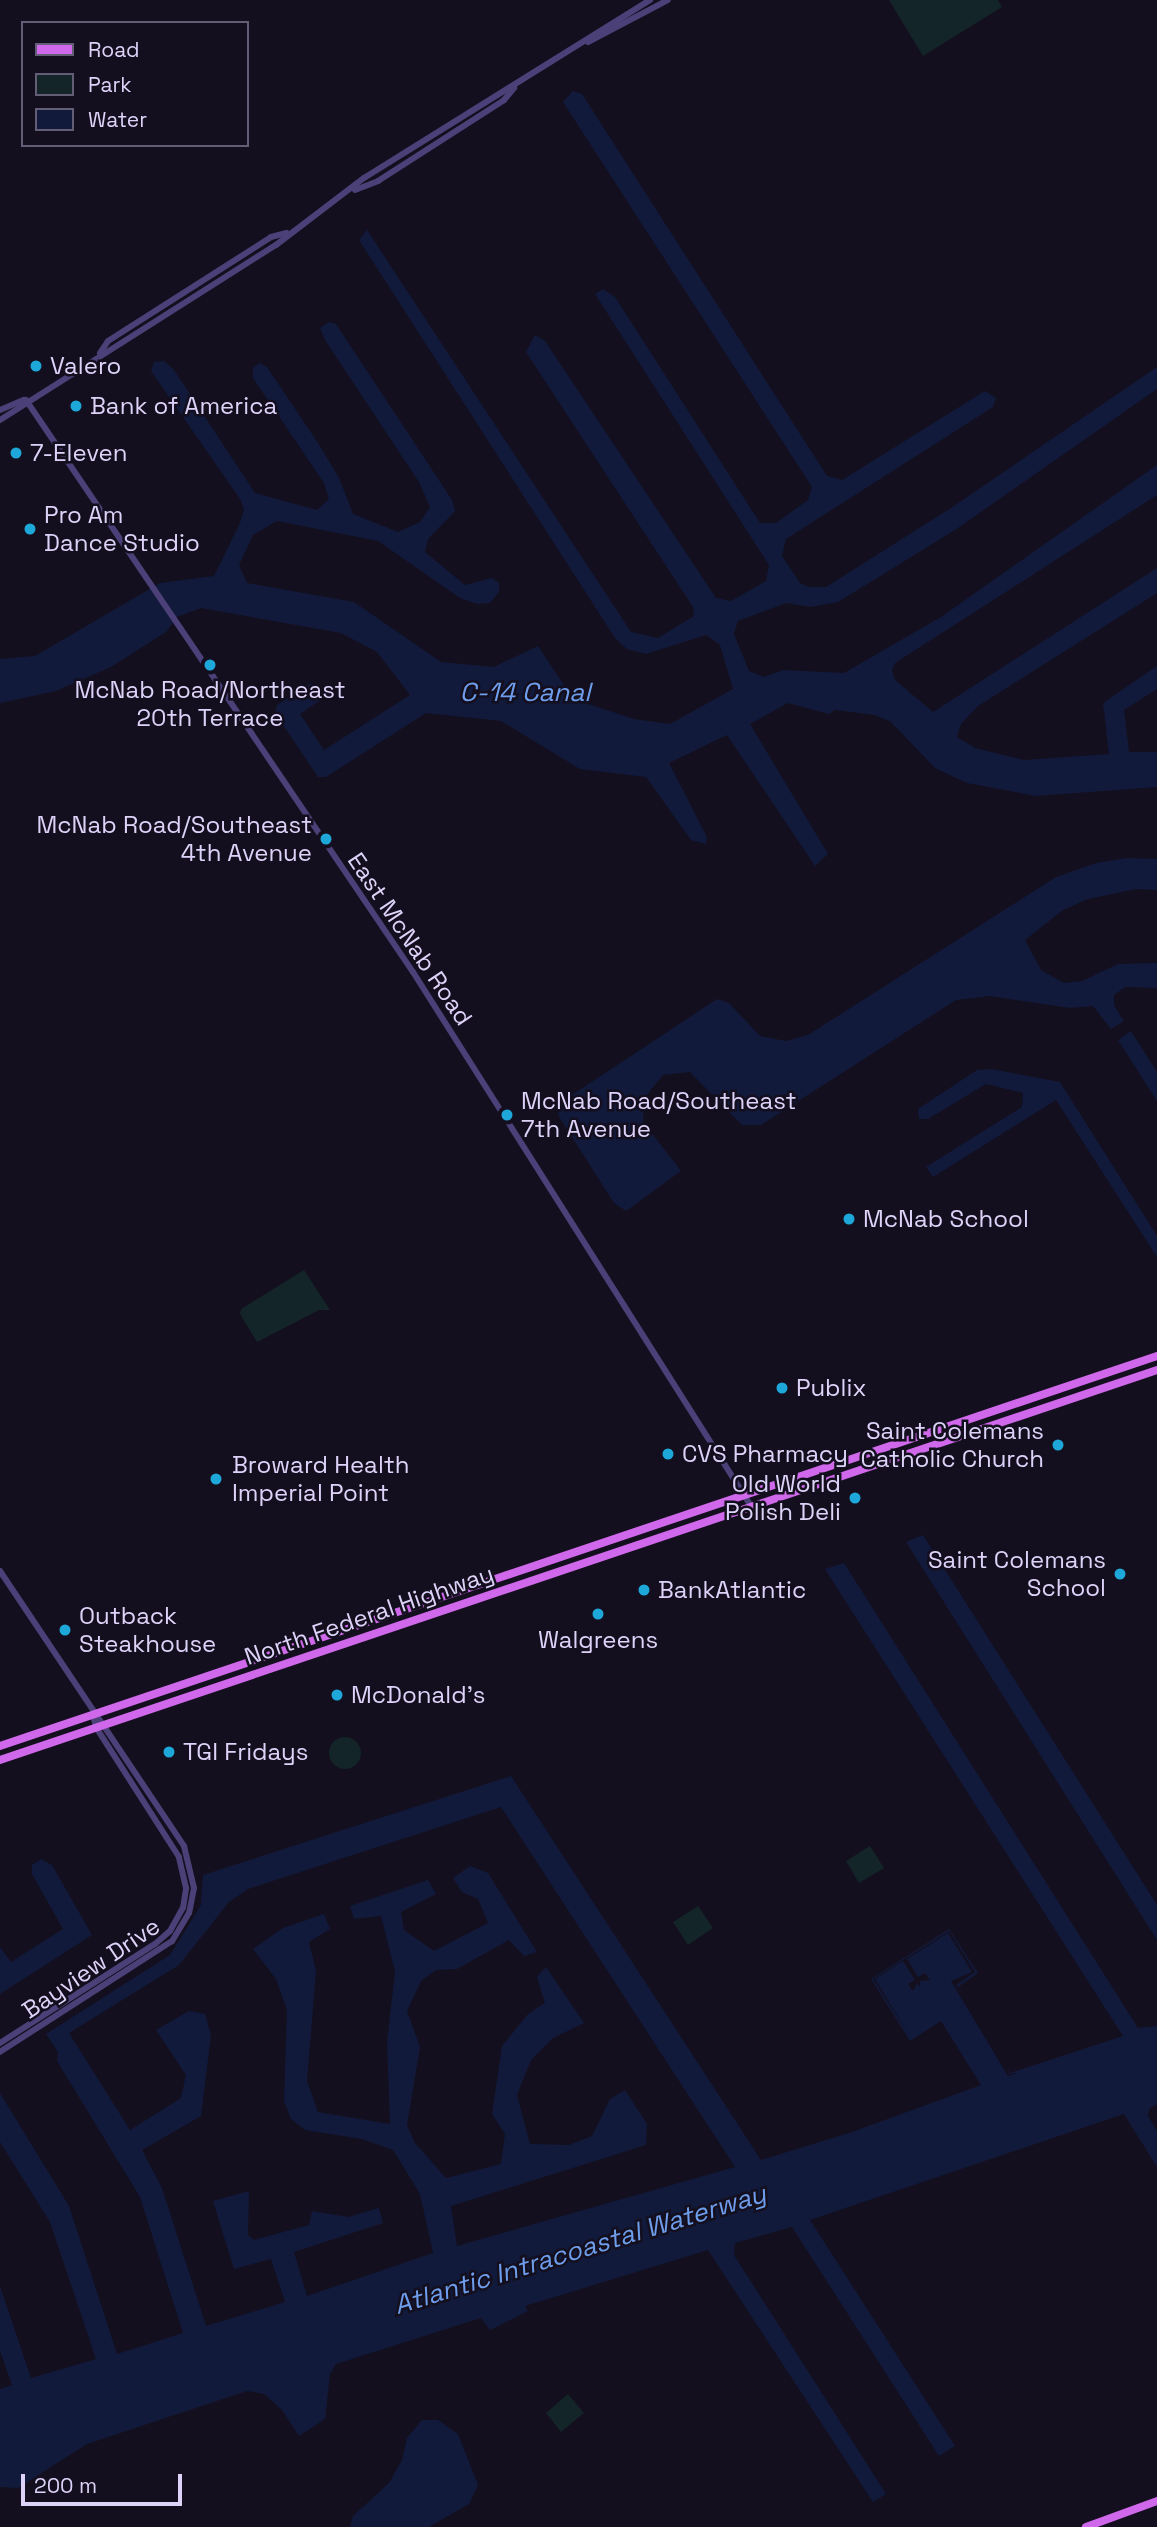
<!DOCTYPE html>
<html>
<head>
<meta charset="utf-8">
<style>
  body { margin:0 }
  #map { position:relative; width:1157px; height:2527px; overflow:hidden; background:#140f1e; font-family:"Space Grotesk",sans-serif }
  div>[style] { position:absolute }
  [style*='--x'] { left:calc(var(--x)*1px); top:calc(var(--y)*1px); width:calc(var(--w)*1px); rotate:calc(var(--a)*1deg) }
  .green>* { inset:0; background:#132528 }
  .round { border-radius:50% }
  .water>* { inset:0; background:#111a3b }
  .pier>* { inset:0; background:#140f1e }
  .tertiary>* { height:6px; margin:-3px; padding:0 3px; transform-origin:3px; border-radius:3px; background:#4b4077 }
  .primary>* { height:8px; margin:-4px; padding:0 4px; transform-origin:4px; border-radius:4px; background:#cf68ea }
  .dots>* { width:19px; height:19px; translate:-50% -50%; box-sizing:border-box; border:4px solid #140f1e; border-radius:50% }
  span { translate:-50% -50%; white-space:nowrap; text-align:center; line-height:1.15; -webkit-text-stroke:5px #140f1e; paint-order:stroke }
  .poi-label { font-size:24px; color:#ddd3f9 }
  .left { translate:0 -50%; text-align:left }
  .right { translate:-100% -50%; text-align:right }
  .street-label { font-size:24px; color:#ddd3f9 }
  .water-label { font-size:26px; color:#6e9deb; font-style:italic }
  .legend { position:absolute; left:21px; top:21px; width:228px; height:126px; box-sizing:border-box; background:#140f1e; border:2px solid #645d76; margin:0; padding:9px 12px; list-style:none; font-size:21px; color:#ddd3f9 }
  .legend li { display:flex; align-items:center; gap:14px; height:35px }
  .legend b { width:35px; border:2px solid #645d76 }
  .scale { position:absolute; left:21px; top:2474px; width:161px; height:32px; box-sizing:border-box; border:4px solid #ddd3f9; border-top:0; padding-left:9px; font-size:21px; line-height:24px; white-space:nowrap; color:#ddd3f9; -webkit-text-stroke:5px #140f1e; paint-order:stroke }
</style>
</head>
<body>
<div id="map">
  <div class="green">
    <i style="clip-path:polygon(889px 0,998px 0,1002px 7px,923px 56px)"></i>
    <i style="clip-path:polygon(304px 1270px,330px 1310px,319px 1310px,257px 1342px,240px 1314px,241px 1309px)"></i>
    <i class="round" style="left:329px;top:1737px;width:32px;height:32px"></i>
    <i style="clip-path:polygon(870px 1846px,884px 1868px,859px 1883px,846px 1861px)"></i>
    <i style="clip-path:polygon(698px 1906px,713px 1928px,688px 1945px,673px 1922px)"></i>
    <i style="clip-path:polygon(568px 2394px,584px 2413px,561px 2432px,546px 2413px)"></i>
  </div>
  <div class="water">
    <i style="clip-path:polygon(573px 91px,582px 94px,827px 476px,842px 480px,985px 391px,996px 398px,993px 407px,786px 539px,782px 556px,800px 583px,809px 587px,826px 587px,951px 508px,1157px 367px,1157px 389px,955px 530px,838px 602px,810px 607px,786px 603px,738px 621px,734px 634px,749px 671px,764px 677px,783px 670px,844px 673px,941px 617px,1157px 465px,1157px 495px,895px 663px,892px 670px,895px 680px,933px 712px,1157px 568px,1157px 593px,978px 706px,961px 724px,957px 737px,975px 748px,1024px 760px,1109px 754px,1103px 703px,1157px 666px,1157px 689px,1124px 710px,1129px 752px,1157px 752px,1157px 787px,1036px 796px,967px 783px,935px 768px,891px 722px,875px 715px,835px 710px,829px 714px,788px 703px,750px 724px,828px 854px,815px 866px,727px 735px,669px 763px,707px 837px,706px 844px,691px 840px,646px 777px,580px 769px,501px 721px,426px 713px,326px 777px,318px 777px,275px 713px,277px 705px,311px 683px,322px 699px,300px 714px,324px 750px,410px 695px,377px 652px,341px 633px,201px 608px,177px 617px,166px 632px,111px 667px,56px 691px,0 703px,0 659px,35px 656px,160px 583px,214px 576px,240px 523px,244px 509px,240px 499px,151px 371px,154px 362px,164px 361px,174px 370px,255px 493px,317px 510px,329px 499px,324px 483px,253px 378px,253px 368px,260px 363px,267px 367px,318px 443px,339px 478px,353px 514px,398px 532px,420px 522px,430px 507px,419px 482px,325px 340px,320px 328px,329px 322px,336px 324px,452px 500px,455px 511px,428px 539px,425px 552px,465px 585px,492px 578px,499px 583px,499px 592px,490px 603px,477px 604px,460px 598px,378px 541px,277px 521px,253px 535px,239px 565px,247px 583px,354px 602px,441px 662px,494px 667px,538px 646px,573px 699px,634px 719px,670px 724px,733px 689px,720px 645px,706px 635px,646px 654px,627px 649px,615px 638px,359px 240px,367px 230px,631px 632px,658px 638px,694px 616px,693px 607px,526px 352px,535px 335px,545px 341px,716px 598px,731px 601px,766px 581px,769px 565px,595px 294px,603px 289px,615px 297px,760px 523px,776px 523px,808px 500px,812px 487px,563px 102px)"></i>
    <i style="clip-path:polygon(1126px 858px,1157px 859px,1157px 890px,1136px 889px,1088px 899px,1063px 910px,1025px 940px,1041px 970px,1064px 983px,1082px 981px,1118px 964px,1157px 963px,1157px 988px,1125px 987px,1114px 995px,1114px 1005px,1124px 1021px,1111px 1029px,1093px 1006px,1070px 1008px,990px 996px,956px 1000px,761px 1125px,742px 1125px,690px 1072px,663px 1075px,645px 1097px,643px 1122px,681px 1171px,626px 1211px,614px 1203px,558px 1115px,563px 1101px,717px 999px,729px 1003px,760px 1036px,786px 1041px,808px 1035px,1056px 877px,1096px 863px)"></i>
    <i style="clip-path:polygon(1131px 1031px,1157px 1072px,1157px 1101px,1118px 1040px)"></i>
    <i style="clip-path:polygon(991px 1069px,1060px 1082px,1157px 1236px,1157px 1257px,1056px 1100px,933px 1177px,926px 1167px,1022px 1107px,1023px 1093px,986px 1084px,928px 1119px,919px 1119px,918px 1109px,977px 1070px)"></i>
    <i style="clip-path:polygon(923px 1535px,1157px 1905px,1157px 1940px,906px 1542px)"></i>
    <i style="clip-path:polygon(evenodd,844px 1563px,1138px 2028px,1157px 2026px,1157px 2104px,1149px 2109px,1148px 2116px,1157px 2131px,1157px 2167px,1124px 2114px,810px 2220px,955px 2446px,939px 2456px,792px 2227px,735px 2243px,734px 2255px,886px 2494px,873px 2502px,708px 2250px,525px 2306px,528px 2311px,490px 2330px,481px 2318px,336px 2364px,330px 2374px,325px 2419px,299px 2436px,282px 2410px,264px 2394px,247px 2391px,87px 2444px,18px 2488px,0 2487px,0 2389px,12px 2385px,0 2351px,0 2286px,31px 2378px,96px 2359px,50px 2222px,0 2142px,0 2093px,69px 2206px,117px 2354px,183px 2333px,140px 2197px,57px 2061px,58px 2052px,46px 2034px,170px 1955px,201px 1905px,203px 1875px,511px 1776px,761px 2160px,852px 2132px,981px 2085px,941px 2021px,910px 2041px,871px 1979px,949px 1929px,978px 1973px,958px 1987px,1010px 2073px,1123px 2036px,825px 1569px,844px 1563px,501px 1807px,735px 2167px,457px 2246px,451px 2206px,646px 2145px,647px 2124px,625px 2090px,610px 2099px,592px 2136px,569px 2145px,530px 2144px,517px 2095px,531px 2060px,553px 2038px,584px 2023px,546px 1967px,537px 1977px,545px 2003px,528px 2014px,502px 2046px,492px 2114px,505px 2134px,501px 2164px,446px 2178px,415px 2143px,407px 2125px,420px 2047px,407px 2011px,421px 1981px,436px 1970px,457px 1969px,509px 1940px,524px 1956px,537px 1952px,488px 1873px,470px 1866px,453px 1878px,462px 1892px,478px 1899px,488px 1923px,434px 1951px,404px 1930px,401px 1912px,436px 1894px,428px 1880px,350px 1906px,354px 1919px,381px 1916px,395px 1972px,387px 2042px,390px 2124px,318px 2112px,307px 2081px,316px 1971px,309px 1942px,330px 1929px,324px 1914px,283px 1928px,253px 1949px,276px 1979px,287px 2010px,284px 2101px,291px 2119px,305px 2130px,362px 2139px,393px 2150px,420px 2194px,433px 2253px,307px 2296px,294px 2252px,383px 2223px,379px 2208px,348px 2217px,312px 2211px,309px 2225px,254px 2240px,248px 2235px,249px 2191px,213px 2201px,234px 2269px,271px 2259px,285px 2302px,206px 2326px,162px 2188px,142px 2150px,201px 2116px,211px 2035px,205px 2014px,189px 2011px,156px 2030px,186px 2075px,181px 2098px,130px 2130px,69px 2033px,179px 1965px,229px 1902px,248px 1889px,501px 1807px)"></i>
    <i style="clip-path:polygon(41px 1859px,52px 1865px,92px 1935px,0 1994px,0 1947px,11px 1962px,63px 1929px,32px 1874px,32px 1865px)"></i>
    <i style="clip-path:polygon(422px 2420px,438px 2420px,458px 2434px,478px 2485px,469px 2504px,429px 2527px,350px 2527px,353px 2516px,389px 2483px,402px 2460px,407px 2438px)"></i>
  </div>
  <div class="pier">
    <i style="clip-path:polygon(949px 1931px,975px 1972px,956px 1985px,1003px 2056px,1009px 2074px,1019px 2073px,1008px 2076px,951px 1981px,972px 1972px,948px 1933px,907px 1959px,918px 1977px,925px 1973px,930px 1980px,920px 1981px,920px 1987px,917px 1983px,913px 1991px,908px 1984px,915px 1980px,903px 1961px,875px 1979px,914px 2043px,873px 1979px)"></i>
  </div>
  <div class="tertiary">
    <i style="--x:588;--y:42;--w:90;--a:-27.7"></i>
    <i style="--x:355;--y:190;--w:25;--a:-21"></i>
    <i style="--x:378;--y:181;--w:150;--a:-32.7"></i>
    <i style="--x:504;--y:100;--w:16;--a:-50"></i>
    <i style="--x:100;--y:353;--w:14;--a:-56"></i>
    <i style="--x:108;--y:341;--w:193;--a:-32.5"></i>
    <i style="--x:271;--y:237;--w:16;--a:-15"></i>
    <i style="--x:26;--y:400;--w:691;--a:55.92"></i>
    <i style="--x:413;--y:972;--w:632;--a:57.67"></i>
    <i style="--x:0;--y:410;--w:26;--a:-23"></i>
    <i style="--x:0;--y:420;--w:327;--a:-32.4"></i>
    <i style="--x:276;--y:245;--w:111;--a:-37.3"></i>
    <i style="--x:364;--y:178;--w:337;--a:-31.9"></i>
    <i style="--x:0;--y:1571;--w:331;--a:56.2"></i>
    <i style="--x:184;--y:1846;--w:43;--a:76.6"></i>
    <i style="--x:194;--y:1888;--w:25;--a:101"></i>
    <i style="--x:189;--y:1913;--w:33;--a:121"></i>
    <i style="--x:172;--y:1941;--w:205;--a:147.2"></i>
    <i style="--x:0;--y:2043;--w:184;--a:-32.6"></i>
    <i style="--x:155;--y:1944;--w:20;--a:-41"></i>
    <i style="--x:170;--y:1931;--w:26;--a:-61"></i>
    <i style="--x:183;--y:1908;--w:20;--a:-81"></i>
    <i style="--x:186;--y:1888;--w:32;--a:-103"></i>
    <i style="--x:179;--y:1857;--w:154;--a:-122.6"></i>
    <i style="--x:96;--y:1727;--w:12;--a:-104"></i>
  </div>
  <div class="primary">
    <i style="--x:0;--y:1746;--w:1221;--a:-18.63"></i>
    <i style="--x:0;--y:1760;--w:1221;--a:-18.63"></i>
    <i style="--x:1086;--y:2527;--w:76;--a:-20.1"></i>
  </div>
  <div class="dots">
    <i style="left:36px;top:366px;background:#1ea8da"></i>
    <i style="left:76px;top:406px;background:#1ea8da"></i>
    <i style="left:16px;top:453px;background:#1ea8da"></i>
    <i style="left:30px;top:529px;background:#1ea8da"></i>
    <i style="left:210px;top:665px;background:#1ea8da"></i>
    <i style="left:326px;top:839px;background:#1ea8da"></i>
    <i style="left:507px;top:1115px;background:#1ea8da"></i>
    <i style="left:849px;top:1219px;background:#1ea8da"></i>
    <i style="left:782px;top:1388px;background:#1ea8da"></i>
    <i style="left:1058px;top:1445px;background:#1ea8da"></i>
    <i style="left:668px;top:1454px;background:#1ea8da"></i>
    <i style="left:216px;top:1479px;background:#1ea8da"></i>
    <i style="left:855px;top:1498px;background:#1ea8da"></i>
    <i style="left:1120px;top:1574px;background:#1ea8da"></i>
    <i style="left:644px;top:1590px;background:#1ea8da"></i>
    <i style="left:598px;top:1614px;background:#1ea8da"></i>
    <i style="left:65px;top:1630px;background:#1ea8da"></i>
    <i style="left:337px;top:1695px;background:#1ea8da"></i>
    <i style="left:169px;top:1752px;background:#1ea8da"></i>
  </div>
  <div class="poi-label">
    <span class="left" style="left:50px;top:366px">Valero</span>
    <span class="left" style="left:90px;top:406px">Bank of America</span>
    <span class="left" style="left:30px;top:453px">7-Eleven</span>
    <span class="left" style="left:44px;top:529px">Pro Am<br>Dance Studio</span>
    <span style="left:210px;top:704px">McNab Road/Northeast<br>20th Terrace</span>
    <span class="right" style="left:312px;top:839px">McNab Road/Southeast<br>4th Avenue</span>
    <span class="left" style="left:521px;top:1115px">McNab Road/Southeast<br>7th Avenue</span>
    <span class="left" style="left:863px;top:1219px">McNab School</span>
    <span class="left" style="left:796px;top:1388px">Publix</span>
    <span class="right" style="left:1044px;top:1445px">Saint Colemans<br>Catholic Church</span>
    <span class="left" style="left:682px;top:1454px">CVS Pharmacy</span>
    <span class="left" style="left:232px;top:1479px">Broward Health<br>Imperial Point</span>
    <span class="right" style="left:841px;top:1498px">Old World<br>Polish Deli</span>
    <span class="right" style="left:1106px;top:1574px">Saint Colemans<br>School</span>
    <span class="left" style="left:658px;top:1590px">BankAtlantic</span>
    <span class="left" style="left:79px;top:1630px">Outback<br>Steakhouse</span>
    <span style="left:598px;top:1640px">Walgreens</span>
    <span class="left" style="left:351px;top:1695px">McDonald's</span>
    <span class="left" style="left:183px;top:1752px">TGI Fridays</span>
  </div>
  <div class="street-label">
    <span style="left:410px;top:939px;rotate:56deg">East McNab Road</span>
    <span style="left:369px;top:1615px;rotate:-19deg">North Federal Highway</span>
    <span style="left:91px;top:1968px;rotate:-34deg">Bayview Drive</span>
  </div>
  <div class="water-label">
    <span style="left:525px;top:693px">C-14 Canal</span>
    <span style="left:580px;top:2250px;rotate:-17deg">Atlantic Intracoastal Waterway</span>
  </div>
  <ul class="legend">
  <li><b style="height:9px;background:#cf68ea"></b>Road</li>
  <li><b style="height:19px;background:#132528"></b>Park</li>
  <li><b style="height:19px;background:#111a3b"></b>Water</li>
  </ul>
  <div class="scale">200 m</div>
</div>
</body>
</html>
